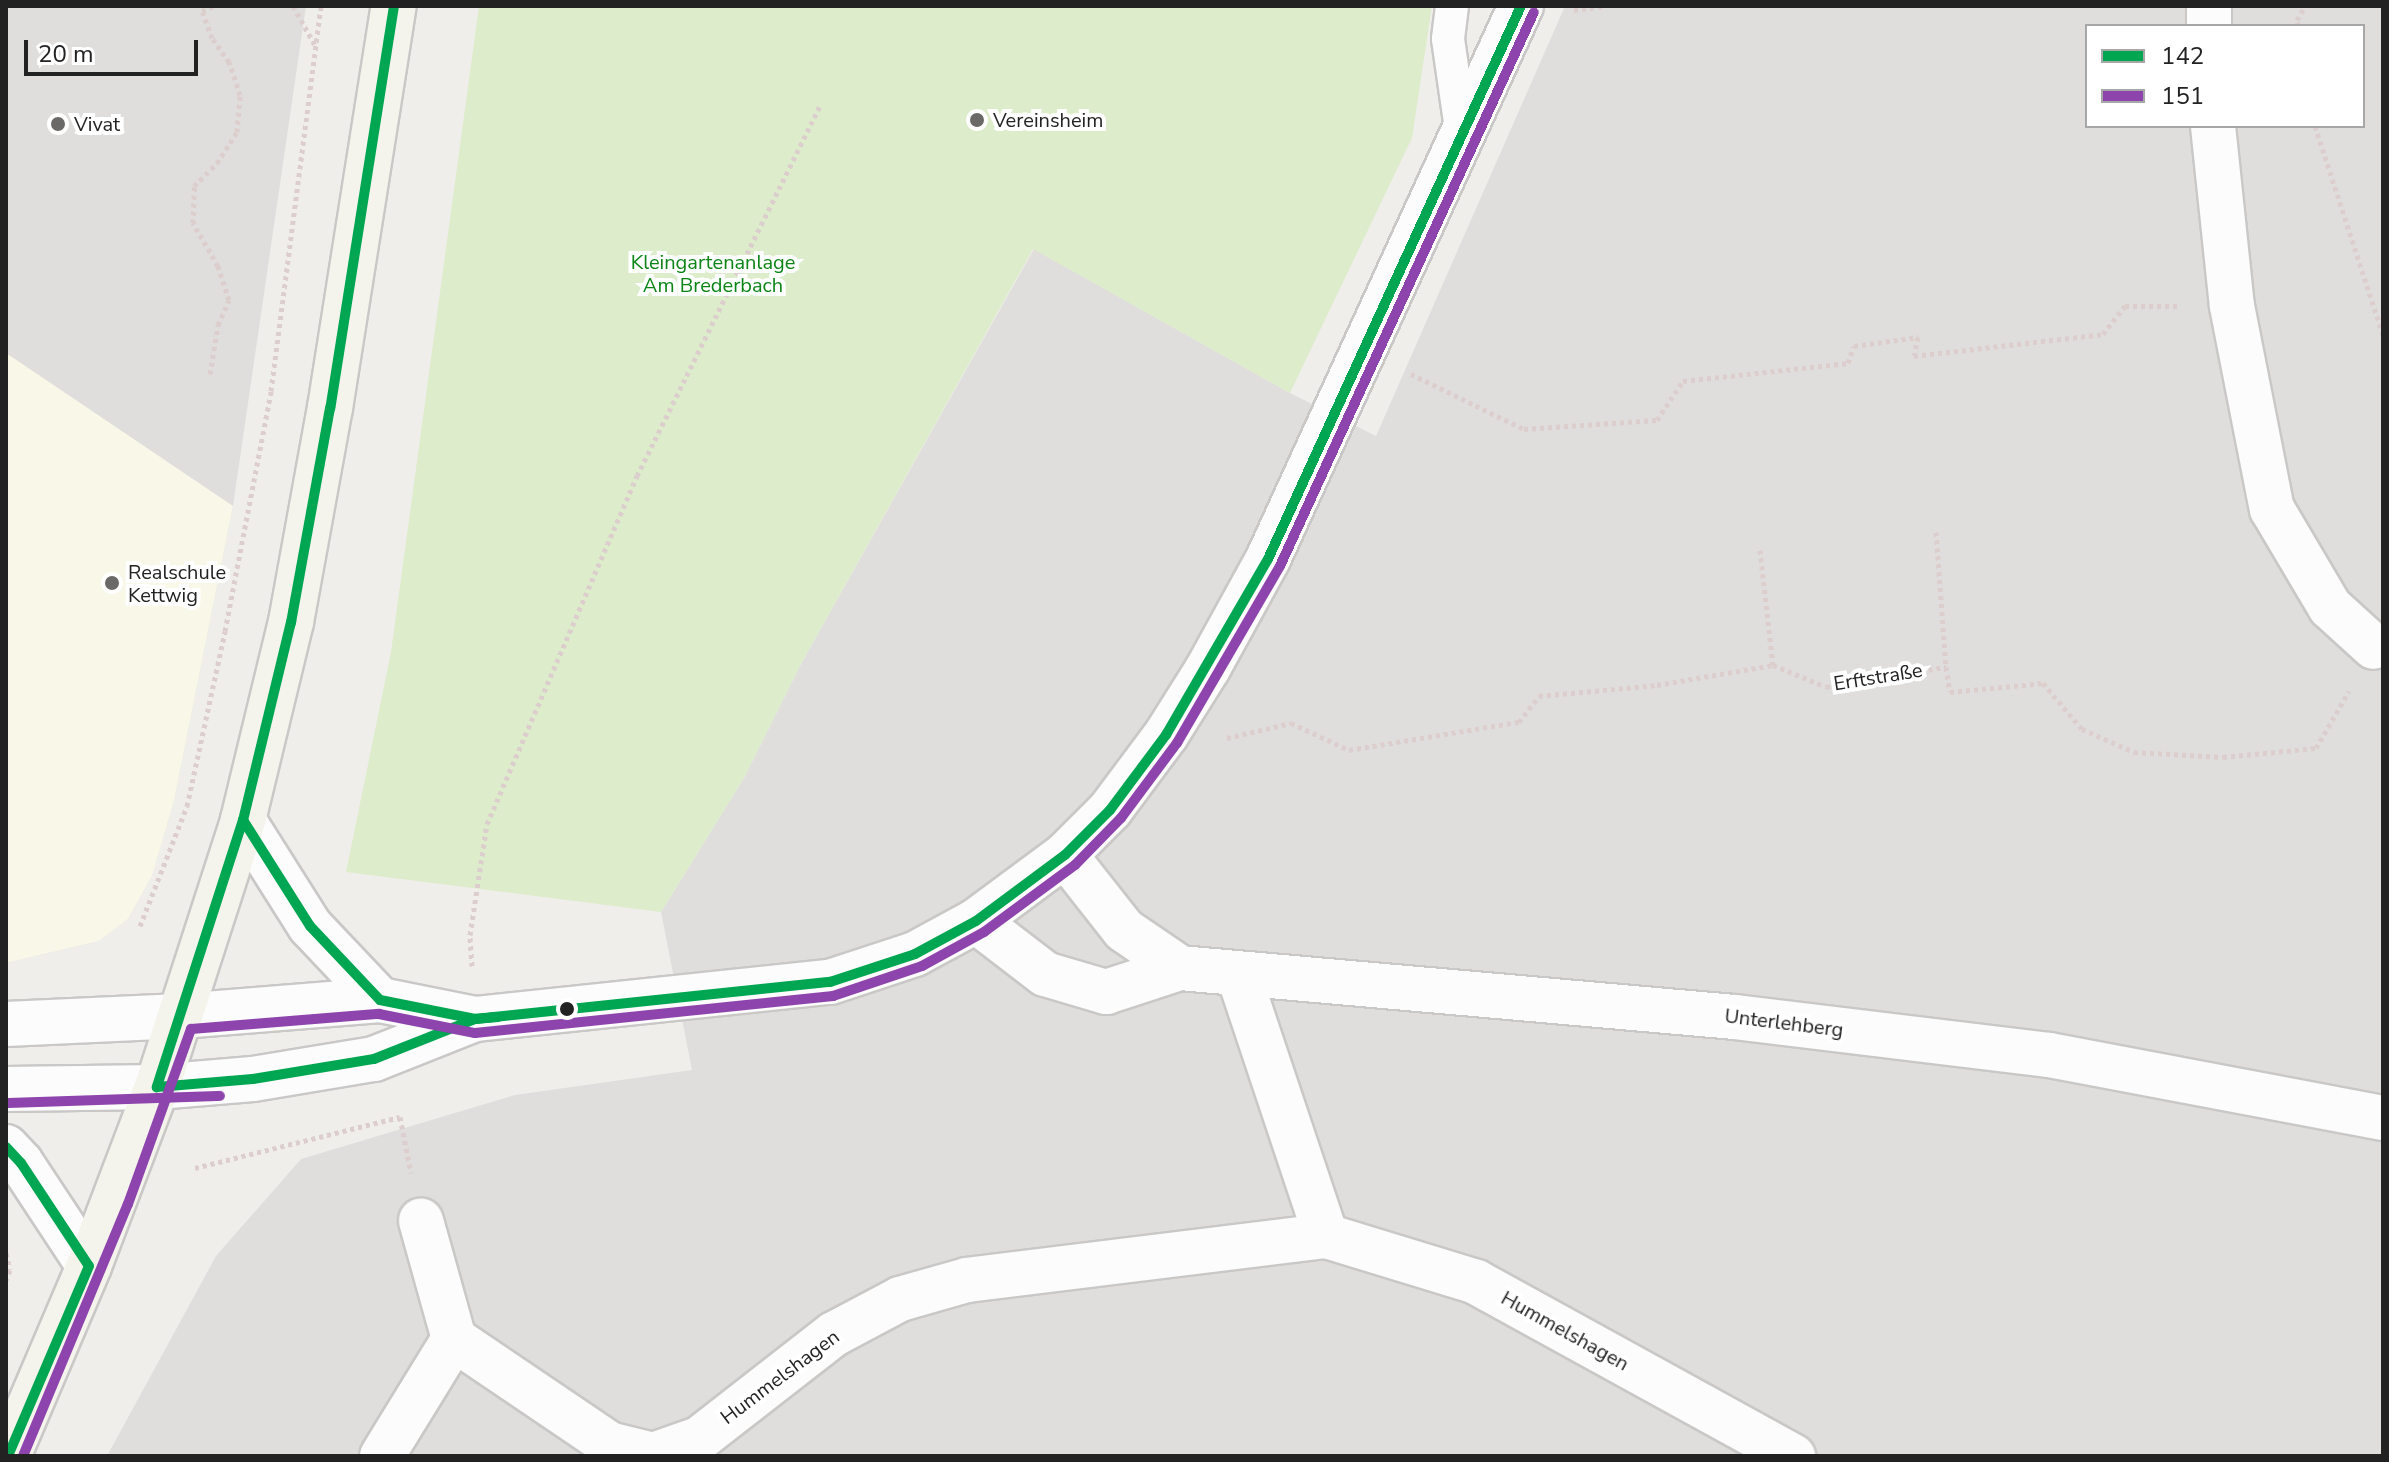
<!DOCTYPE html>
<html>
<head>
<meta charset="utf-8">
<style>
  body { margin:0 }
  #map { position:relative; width:2389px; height:1462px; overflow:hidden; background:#f0eeeb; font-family:"Nunito Sans",sans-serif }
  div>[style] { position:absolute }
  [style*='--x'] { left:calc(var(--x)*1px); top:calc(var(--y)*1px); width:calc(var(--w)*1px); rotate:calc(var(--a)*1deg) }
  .residential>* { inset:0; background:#dfdedc }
  .education>* { inset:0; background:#f8f7e8 }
  .grass>* { inset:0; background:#ddeccb }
  .path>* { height:5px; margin-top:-2.5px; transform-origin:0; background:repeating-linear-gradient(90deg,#dccecd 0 4px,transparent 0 8px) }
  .roads { filter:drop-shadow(2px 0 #c9c8c7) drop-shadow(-2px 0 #c9c8c7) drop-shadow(0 2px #c9c8c7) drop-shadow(0 -2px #c9c8c7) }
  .service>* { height:32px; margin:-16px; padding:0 16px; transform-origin:16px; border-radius:16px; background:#fdfcfc }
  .minor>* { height:44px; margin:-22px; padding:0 22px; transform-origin:22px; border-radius:22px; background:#fdfcfc }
  .tertiary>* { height:44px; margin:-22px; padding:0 22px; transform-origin:22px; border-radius:22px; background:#fdfcfc }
  .secondary>* { height:44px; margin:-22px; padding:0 22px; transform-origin:22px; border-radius:22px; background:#f4f4ed }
  .bus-1>* { height:10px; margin:-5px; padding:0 5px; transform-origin:5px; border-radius:5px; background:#00a651 }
  .bus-2>* { height:10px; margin:-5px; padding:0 5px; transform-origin:5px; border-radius:5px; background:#8e44ad }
  .dots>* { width:22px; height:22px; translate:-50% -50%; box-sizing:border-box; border:4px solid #fff; border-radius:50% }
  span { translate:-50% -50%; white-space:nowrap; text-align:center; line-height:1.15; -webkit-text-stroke:8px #fff; paint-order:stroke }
  .poi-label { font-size:20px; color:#222 }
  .left { translate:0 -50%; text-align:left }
  .park-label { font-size:20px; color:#0c8416 }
  .street-label { font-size:20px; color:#222 }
  .frame { position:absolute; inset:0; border:8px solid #222; pointer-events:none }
  .legend { position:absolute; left:2085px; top:24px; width:280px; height:104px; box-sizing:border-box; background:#fff; border:2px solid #a7a7a7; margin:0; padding:10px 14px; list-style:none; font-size:24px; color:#222 }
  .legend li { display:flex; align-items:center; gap:16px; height:40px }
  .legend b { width:40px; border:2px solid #a7a7a7 }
  .scale { position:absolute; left:24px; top:40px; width:174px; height:36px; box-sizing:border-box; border:4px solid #222; border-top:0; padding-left:10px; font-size:24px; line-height:28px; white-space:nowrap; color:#222; -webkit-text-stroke:6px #fff; paint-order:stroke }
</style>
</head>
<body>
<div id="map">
  <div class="residential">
    <i style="clip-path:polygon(6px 6px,306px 6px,233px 506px,174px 801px,152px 876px,128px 919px,99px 941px,6px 963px)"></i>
    <i style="clip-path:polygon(evenodd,1565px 6px,2383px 6px,2383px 1456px,107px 1456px,216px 1256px,301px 1159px,515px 1095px,692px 1070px,661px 912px,744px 778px,801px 664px,1034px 249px,1290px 393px,1376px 436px,1565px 6px,2087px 26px,2363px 26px,2363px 126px,2087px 126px,2087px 26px)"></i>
  </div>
  <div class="education">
    <i style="clip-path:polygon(6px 353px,233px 506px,174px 801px,152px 876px,128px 919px,99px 941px,6px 963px)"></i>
  </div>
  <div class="grass">
    <i style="clip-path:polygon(479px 6px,1432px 6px,1412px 138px,1290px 393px,1033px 249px,801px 664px,744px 778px,661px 912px,346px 872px,391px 652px)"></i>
  </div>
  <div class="path">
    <i style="--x:293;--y:6;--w:45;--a:60.6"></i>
    <i style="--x:1574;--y:10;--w:32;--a:-7"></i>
    <i style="--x:2298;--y:26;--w:6;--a:-99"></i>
    <i style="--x:2297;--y:20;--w:16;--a:-60"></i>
    <i style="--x:2315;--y:126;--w:220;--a:72"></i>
    <i style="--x:210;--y:374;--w:50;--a:-80.7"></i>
    <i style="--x:218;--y:325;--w:27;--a:-66"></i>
    <i style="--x:229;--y:300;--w:36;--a:-108"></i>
    <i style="--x:218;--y:266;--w:50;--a:-120.2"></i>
    <i style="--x:193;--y:223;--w:37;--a:-88"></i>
    <i style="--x:194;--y:186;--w:33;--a:-45"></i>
    <i style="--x:217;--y:163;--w:37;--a:-57"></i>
    <i style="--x:237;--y:132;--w:37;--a:-85"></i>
    <i style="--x:240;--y:95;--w:35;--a:-108"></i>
    <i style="--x:229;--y:62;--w:29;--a:-125"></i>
    <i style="--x:212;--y:38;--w:29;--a:-110"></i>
    <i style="--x:202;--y:11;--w:12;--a:-24"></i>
    <i style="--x:1411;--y:374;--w:126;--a:26"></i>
    <i style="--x:1524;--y:429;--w:133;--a:-3.9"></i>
    <i style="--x:1657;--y:420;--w:47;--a:-56.3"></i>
    <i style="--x:1683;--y:381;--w:166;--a:-6.2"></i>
    <i style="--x:1848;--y:363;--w:18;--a:-71"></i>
    <i style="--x:1854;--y:346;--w:65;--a:-8"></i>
    <i style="--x:1918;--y:337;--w:19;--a:102"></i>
    <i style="--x:1914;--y:356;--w:190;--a:-6.6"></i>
    <i style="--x:2103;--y:334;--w:36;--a:-52"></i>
    <i style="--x:2125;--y:306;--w:54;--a:0"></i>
    <i style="--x:1936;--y:532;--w:135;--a:85.8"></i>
    <i style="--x:1760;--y:550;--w:116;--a:83.6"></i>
    <i style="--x:1227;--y:738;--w:66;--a:-13.2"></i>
    <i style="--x:1291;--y:723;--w:64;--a:25"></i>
    <i style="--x:1349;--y:750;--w:172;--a:-9.4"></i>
    <i style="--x:1519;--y:722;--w:33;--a:-52"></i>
    <i style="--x:1539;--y:696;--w:119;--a:-5.3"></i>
    <i style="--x:1657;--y:685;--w:118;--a:-9.8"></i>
    <i style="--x:1773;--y:665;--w:57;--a:22.5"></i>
    <i style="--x:1826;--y:687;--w:122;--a:-9.5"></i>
    <i style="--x:1946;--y:667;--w:25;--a:81"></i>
    <i style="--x:1950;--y:692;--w:93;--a:-5.5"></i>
    <i style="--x:2043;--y:683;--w:60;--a:49.7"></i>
    <i style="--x:2082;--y:729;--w:57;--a:23.9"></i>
    <i style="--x:2134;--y:752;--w:89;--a:3.2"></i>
    <i style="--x:2223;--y:757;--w:93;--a:-5.5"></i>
    <i style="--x:2316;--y:748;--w:66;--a:-59.9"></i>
    <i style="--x:140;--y:926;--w:129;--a:-68.6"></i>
    <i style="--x:187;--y:806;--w:179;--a:-77.7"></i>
    <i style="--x:225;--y:631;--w:244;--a:-79.1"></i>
    <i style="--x:271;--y:391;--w:388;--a:-82.6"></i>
    <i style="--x:472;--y:966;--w:31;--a:-94"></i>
    <i style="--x:470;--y:935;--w:112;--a:-81.3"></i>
    <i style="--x:487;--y:824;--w:379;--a:-66.7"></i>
    <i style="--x:637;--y:476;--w:413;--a:-63.7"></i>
    <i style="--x:195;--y:1168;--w:211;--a:-14"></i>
    <i style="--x:400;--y:1117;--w:57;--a:78.9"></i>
    <i style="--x:6;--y:1253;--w:17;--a:77"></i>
    <i style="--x:10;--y:1270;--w:11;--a:112"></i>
  </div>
  <div class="roads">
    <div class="service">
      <i style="--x:1452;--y:6;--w:33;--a:97"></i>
      <i style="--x:1448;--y:39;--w:98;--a:81.8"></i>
    </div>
    <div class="minor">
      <i style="--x:2209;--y:6;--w:20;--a:90"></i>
      <i style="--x:2213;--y:126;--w:181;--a:84"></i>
      <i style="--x:2232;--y:306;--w:207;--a:78.9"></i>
      <i style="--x:2272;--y:509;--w:114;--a:59.4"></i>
      <i style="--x:2330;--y:607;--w:59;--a:42.3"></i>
      <i style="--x:1065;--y:855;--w:95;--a:51.8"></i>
      <i style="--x:1124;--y:930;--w:68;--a:34.2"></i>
      <i style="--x:976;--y:921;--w:87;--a:37.5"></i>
      <i style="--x:1045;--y:974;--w:64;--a:16.4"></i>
      <i style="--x:1106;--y:992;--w:78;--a:-18"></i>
      <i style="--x:1180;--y:968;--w:557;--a:5.05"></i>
      <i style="--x:1735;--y:1017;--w:316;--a:6.9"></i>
      <i style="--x:2049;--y:1055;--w:340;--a:10.7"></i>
      <i style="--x:1239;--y:976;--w:274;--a:71.5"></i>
      <i style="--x:1326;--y:1236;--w:157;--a:17"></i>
      <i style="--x:1476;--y:1282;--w:362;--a:28.8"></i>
      <i style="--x:6;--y:1024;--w:175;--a:-2.6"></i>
      <i style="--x:6;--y:1089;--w:151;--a:-0.8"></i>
      <i style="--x:6;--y:1147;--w:22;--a:47"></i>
      <i style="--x:21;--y:1163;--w:123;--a:56.6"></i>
      <i style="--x:454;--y:1339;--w:187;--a:34.1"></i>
      <i style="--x:609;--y:1444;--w:45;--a:14"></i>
      <i style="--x:653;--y:1455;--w:49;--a:-19.2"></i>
      <i style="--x:699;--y:1439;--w:171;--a:-37.9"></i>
      <i style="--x:834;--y:1334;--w:75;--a:-27.9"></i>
      <i style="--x:900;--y:1299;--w:70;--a:-15.8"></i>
      <i style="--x:967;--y:1280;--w:362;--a:-7"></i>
      <i style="--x:382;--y:1456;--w:137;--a:-58.4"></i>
      <i style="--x:454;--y:1339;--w:123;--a:-105.6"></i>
    </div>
    <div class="tertiary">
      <i style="--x:243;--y:820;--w:125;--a:57.7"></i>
      <i style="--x:310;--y:926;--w:102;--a:46.6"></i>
      <i style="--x:181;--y:1016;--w:200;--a:-4.6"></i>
      <i style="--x:380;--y:1000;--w:97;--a:11.3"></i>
      <i style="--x:157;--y:1087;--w:96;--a:-4.8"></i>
      <i style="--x:253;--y:1079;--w:123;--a:-9.4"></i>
      <i style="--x:374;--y:1059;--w:109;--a:-21.6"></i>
      <i style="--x:475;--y:1019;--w:357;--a:-6"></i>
      <i style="--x:830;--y:982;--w:89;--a:-18.2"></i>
      <i style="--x:915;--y:954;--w:69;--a:-28.4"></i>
      <i style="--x:976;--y:921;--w:111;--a:-36.6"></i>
      <i style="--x:1065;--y:855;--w:64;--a:-45"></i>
      <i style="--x:1110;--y:810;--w:94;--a:-53.3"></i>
      <i style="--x:1166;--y:735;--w:79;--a:-57.9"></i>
      <i style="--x:1208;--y:668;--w:124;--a:-61.2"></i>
      <i style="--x:1268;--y:559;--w:608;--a:-65.42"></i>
    </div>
    <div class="secondary">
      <i style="--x:8;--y:1456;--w:207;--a:-66.9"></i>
      <i style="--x:89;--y:1266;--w:191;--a:-69.2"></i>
      <i style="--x:157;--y:1087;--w:281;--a:-72.1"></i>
      <i style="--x:243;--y:820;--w:204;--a:-76.4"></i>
      <i style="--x:291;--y:622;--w:218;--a:-79.7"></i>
      <i style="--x:330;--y:408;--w:407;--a:-81"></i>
    </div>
  </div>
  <div class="bus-1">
    <i style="--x:394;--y:6;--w:407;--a:99"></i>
    <i style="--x:330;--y:408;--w:218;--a:100.3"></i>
    <i style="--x:291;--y:622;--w:204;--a:103.6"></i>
    <i style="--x:243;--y:820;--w:281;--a:107.9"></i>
    <i style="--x:157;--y:1087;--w:96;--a:-4.8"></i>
    <i style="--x:253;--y:1079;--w:123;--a:-9.4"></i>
    <i style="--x:374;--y:1059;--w:109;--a:-21.6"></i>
    <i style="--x:475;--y:1019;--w:357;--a:-6"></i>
    <i style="--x:830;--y:982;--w:89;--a:-18.2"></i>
    <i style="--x:915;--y:954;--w:69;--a:-28.4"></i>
    <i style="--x:976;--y:921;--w:111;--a:-36.6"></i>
    <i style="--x:1065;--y:855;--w:64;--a:-45"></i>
    <i style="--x:1110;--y:810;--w:94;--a:-53.3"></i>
    <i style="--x:1166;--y:735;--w:203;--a:-59.9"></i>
    <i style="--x:1268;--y:559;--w:608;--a:-65.42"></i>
    <i style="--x:243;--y:820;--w:125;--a:57.7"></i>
    <i style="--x:310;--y:926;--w:102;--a:46.6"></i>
    <i style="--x:380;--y:1000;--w:97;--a:11.3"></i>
    <i style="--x:475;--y:1019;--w:23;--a:-5"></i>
    <i style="--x:6;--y:1147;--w:22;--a:47"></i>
    <i style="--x:21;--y:1163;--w:123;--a:56.6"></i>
    <i style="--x:89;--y:1266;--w:207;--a:113.1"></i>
  </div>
  <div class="bus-2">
    <i style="--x:6;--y:1103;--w:214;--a:-1.9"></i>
    <i style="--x:23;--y:1456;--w:273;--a:-67.4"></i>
    <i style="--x:128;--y:1204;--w:186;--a:-70.2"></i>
    <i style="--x:191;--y:1029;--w:189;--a:-4.6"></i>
    <i style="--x:379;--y:1014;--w:98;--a:11.2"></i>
    <i style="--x:475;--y:1033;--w:360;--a:-5.9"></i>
    <i style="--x:833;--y:996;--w:94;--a:-18.6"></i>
    <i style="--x:922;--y:966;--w:71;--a:-28.7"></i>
    <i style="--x:984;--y:932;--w:113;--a:-36.4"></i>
    <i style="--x:1075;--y:865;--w:66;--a:-45.6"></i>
    <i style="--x:1121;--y:818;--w:94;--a:-53.3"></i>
    <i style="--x:1177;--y:743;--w:205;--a:-59.8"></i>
    <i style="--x:1280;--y:566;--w:609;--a:-65.37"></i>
  </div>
  <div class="dots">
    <i style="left:977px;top:120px;background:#6a6968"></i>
    <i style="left:58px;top:124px;background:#6a6968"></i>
    <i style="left:112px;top:583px;background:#6a6968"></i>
    <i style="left:567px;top:1009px;background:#222"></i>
  </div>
  <div class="poi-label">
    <span class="left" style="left:993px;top:120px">Vereinsheim</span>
    <span class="left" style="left:74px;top:124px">Vivat</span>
    <span class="left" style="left:128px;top:584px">Realschule<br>Kettwig</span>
  </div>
  <div class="park-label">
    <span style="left:713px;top:274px">Kleingartenanlage<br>Am Brederbach</span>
  </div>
  <div class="street-label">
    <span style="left:1878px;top:677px;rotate:-9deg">Erftstraße</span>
    <span style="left:1784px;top:1023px;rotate:7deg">Unterlehberg</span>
    <span style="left:1565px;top:1331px;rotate:29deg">Hummelshagen</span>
    <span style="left:780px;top:1377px;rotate:-37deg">Hummelshagen</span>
  </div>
  <div class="frame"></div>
  <ul class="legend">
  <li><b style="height:10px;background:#00a651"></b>142</li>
  <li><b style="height:10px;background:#8e44ad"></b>151</li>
  </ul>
  <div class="scale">20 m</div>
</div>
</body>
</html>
